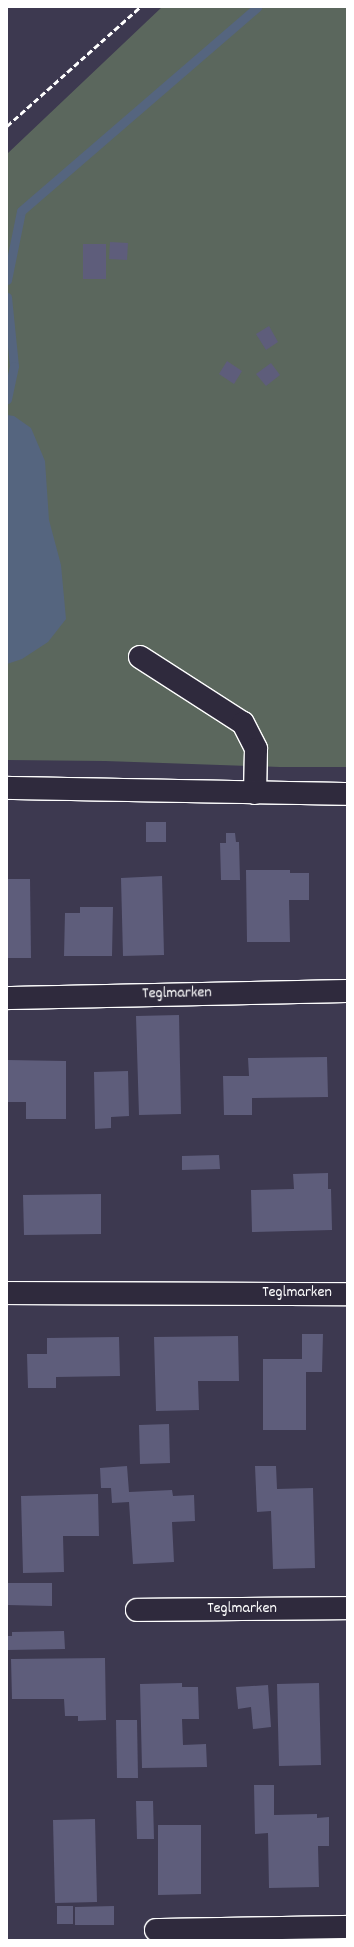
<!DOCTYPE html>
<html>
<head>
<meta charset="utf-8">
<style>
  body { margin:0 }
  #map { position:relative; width:354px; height:1947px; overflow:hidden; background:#3d3950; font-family:Dekko,sans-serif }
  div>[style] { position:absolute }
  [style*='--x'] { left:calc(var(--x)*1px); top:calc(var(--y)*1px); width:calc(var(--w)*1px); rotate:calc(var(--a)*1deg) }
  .green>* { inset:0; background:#5b675d }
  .water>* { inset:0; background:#55657f }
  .stream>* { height:9px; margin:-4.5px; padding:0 4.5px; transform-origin:4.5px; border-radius:4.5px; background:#55657f }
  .building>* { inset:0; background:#5e5d7b }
  .roads { filter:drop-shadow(1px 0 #fff) drop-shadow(-1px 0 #fff) drop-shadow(0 1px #fff) drop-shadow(0 -1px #fff) }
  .minor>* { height:22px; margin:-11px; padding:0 11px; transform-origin:11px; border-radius:11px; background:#2f2a3d }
  .rail>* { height:3px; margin-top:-1.5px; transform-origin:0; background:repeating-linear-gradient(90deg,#fff 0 6px,transparent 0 9px) }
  span { translate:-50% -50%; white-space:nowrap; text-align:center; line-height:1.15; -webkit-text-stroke:3.5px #2f2a3d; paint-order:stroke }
  .street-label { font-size:16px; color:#fff }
  .frame { position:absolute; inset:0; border:8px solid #fff; pointer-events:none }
</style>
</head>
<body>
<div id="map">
  <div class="green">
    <i style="clip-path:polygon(162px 7px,347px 7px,347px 767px,280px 767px,105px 761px,7px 760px,7px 154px)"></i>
  </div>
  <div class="water">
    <i style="clip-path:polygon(7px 415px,14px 416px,31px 428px,45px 461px,49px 520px,61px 565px,66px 619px,48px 642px,22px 659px,7px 664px)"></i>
  </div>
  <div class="stream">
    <i style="--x:7;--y:280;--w:70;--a:-78.5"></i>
    <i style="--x:21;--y:211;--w:312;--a:-40.8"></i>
    <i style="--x:7;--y:297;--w:69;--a:84.2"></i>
    <i style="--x:14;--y:366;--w:34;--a:102"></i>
  </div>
  <div class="building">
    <i style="clip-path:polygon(110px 242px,128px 243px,127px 260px,109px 259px)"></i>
    <i style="clip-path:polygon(83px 244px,106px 244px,106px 279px,83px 279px)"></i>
    <i style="clip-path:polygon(269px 326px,278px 342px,266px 350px,256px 334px)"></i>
    <i style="clip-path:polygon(227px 361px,242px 371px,234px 384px,219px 374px)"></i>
    <i style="clip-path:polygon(271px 363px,280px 375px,266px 386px,256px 374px)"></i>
    <i style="clip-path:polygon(146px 822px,166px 822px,166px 842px,146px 842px)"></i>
    <i style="clip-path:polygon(226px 833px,235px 833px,236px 842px,239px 842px,240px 880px,221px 880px,220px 843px,226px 843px)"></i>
    <i style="clip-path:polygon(246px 870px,290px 870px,290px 873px,309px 873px,309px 900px,289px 900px,290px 942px,247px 942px)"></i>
    <i style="clip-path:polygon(162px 876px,164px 955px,123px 956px,121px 878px)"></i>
    <i style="clip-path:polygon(7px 879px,30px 879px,31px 958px,7px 958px)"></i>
    <i style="clip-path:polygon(80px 907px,113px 907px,112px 956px,64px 956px,65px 913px,80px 913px)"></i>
    <i style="clip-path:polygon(179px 1015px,181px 1114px,139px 1115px,136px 1016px)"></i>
    <i style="clip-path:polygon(327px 1057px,328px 1097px,252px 1098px,252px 1115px,224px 1115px,223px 1076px,249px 1076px,248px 1058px)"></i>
    <i style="clip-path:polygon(7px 1060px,66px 1061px,66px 1119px,26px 1119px,26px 1102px,7px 1102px)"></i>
    <i style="clip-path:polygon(128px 1071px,129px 1116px,111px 1117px,111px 1128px,95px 1129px,94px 1072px)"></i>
    <i style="clip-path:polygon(219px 1155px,220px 1169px,182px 1170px,182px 1156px)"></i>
    <i style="clip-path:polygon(328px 1173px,328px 1189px,331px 1189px,332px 1230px,252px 1232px,251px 1190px,294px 1189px,293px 1174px)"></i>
    <i style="clip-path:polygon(101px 1194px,101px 1234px,24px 1235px,23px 1195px)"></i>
    <i style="clip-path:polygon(302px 1334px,323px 1334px,322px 1372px,306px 1372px,306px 1430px,263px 1430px,263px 1359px,302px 1359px)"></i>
    <i style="clip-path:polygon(238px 1336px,239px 1381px,198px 1381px,199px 1410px,156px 1411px,154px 1337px)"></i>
    <i style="clip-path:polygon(119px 1337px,120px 1376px,56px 1377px,56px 1388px,28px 1388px,27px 1354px,47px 1354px,47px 1338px)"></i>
    <i style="clip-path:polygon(169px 1424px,170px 1463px,140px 1464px,139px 1425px)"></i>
    <i style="clip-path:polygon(127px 1466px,129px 1492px,172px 1490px,173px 1496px,194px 1495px,195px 1521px,172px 1522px,174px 1562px,133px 1564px,129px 1502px,112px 1503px,111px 1488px,101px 1488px,100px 1468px)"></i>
    <i style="clip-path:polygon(255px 1466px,276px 1466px,277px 1489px,313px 1488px,315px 1568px,273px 1569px,271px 1511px,257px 1512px)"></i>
    <i style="clip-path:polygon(98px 1494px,99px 1536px,63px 1536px,64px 1572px,23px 1573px,21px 1496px)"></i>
    <i style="clip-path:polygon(7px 1583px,52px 1583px,52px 1606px,7px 1605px)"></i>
    <i style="clip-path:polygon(64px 1631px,65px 1649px,7px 1650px,7px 1636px,12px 1636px,12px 1632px)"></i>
    <i style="clip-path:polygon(105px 1658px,106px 1720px,78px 1721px,78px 1716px,65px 1716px,64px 1699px,12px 1699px,11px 1659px)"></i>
    <i style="clip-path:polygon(182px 1683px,182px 1687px,198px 1687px,199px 1719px,182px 1719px,183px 1745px,206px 1744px,207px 1767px,142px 1768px,140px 1684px)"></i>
    <i style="clip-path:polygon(319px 1683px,321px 1765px,279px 1766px,277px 1684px)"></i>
    <i style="clip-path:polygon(268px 1685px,271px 1727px,253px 1729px,251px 1707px,238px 1709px,236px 1687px)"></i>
    <i style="clip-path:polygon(116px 1720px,137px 1720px,138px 1778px,117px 1778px)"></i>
    <i style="clip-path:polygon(254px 1785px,274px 1785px,274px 1815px,317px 1814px,317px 1818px,329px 1817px,329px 1846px,318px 1846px,319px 1887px,269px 1888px,268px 1833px,255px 1834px)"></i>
    <i style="clip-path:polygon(136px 1801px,153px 1801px,154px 1839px,137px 1839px)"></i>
    <i style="clip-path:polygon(95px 1819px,97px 1902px,55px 1903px,53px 1820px)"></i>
    <i style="clip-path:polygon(158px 1825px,201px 1825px,201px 1894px,158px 1895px)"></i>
    <i style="clip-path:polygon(57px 1906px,73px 1906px,73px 1924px,57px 1924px)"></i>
    <i style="clip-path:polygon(114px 1906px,114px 1925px,75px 1925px,75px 1907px)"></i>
  </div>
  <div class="roads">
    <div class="minor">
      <i style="--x:140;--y:657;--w:122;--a:32.7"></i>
      <i style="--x:243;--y:723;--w:29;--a:63"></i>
      <i style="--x:256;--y:749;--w:44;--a:91.3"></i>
      <i style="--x:7;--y:788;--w:340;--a:1"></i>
      <i style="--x:7;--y:998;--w:340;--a:-1.2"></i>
      <i style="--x:7;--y:1293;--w:340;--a:0.2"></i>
      <i style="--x:137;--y:1610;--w:210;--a:-0.5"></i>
      <i style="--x:156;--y:1930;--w:191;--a:-0.9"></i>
    </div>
  </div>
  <div class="rail">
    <i style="--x:7;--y:126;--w:178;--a:-41.8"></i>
  </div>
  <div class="street-label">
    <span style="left:177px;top:994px;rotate:-1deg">Teglmarken</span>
    <span style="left:297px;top:1293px">Teglmarken</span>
    <span style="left:242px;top:1609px">Teglmarken</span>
  </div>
  <div class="frame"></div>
</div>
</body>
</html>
